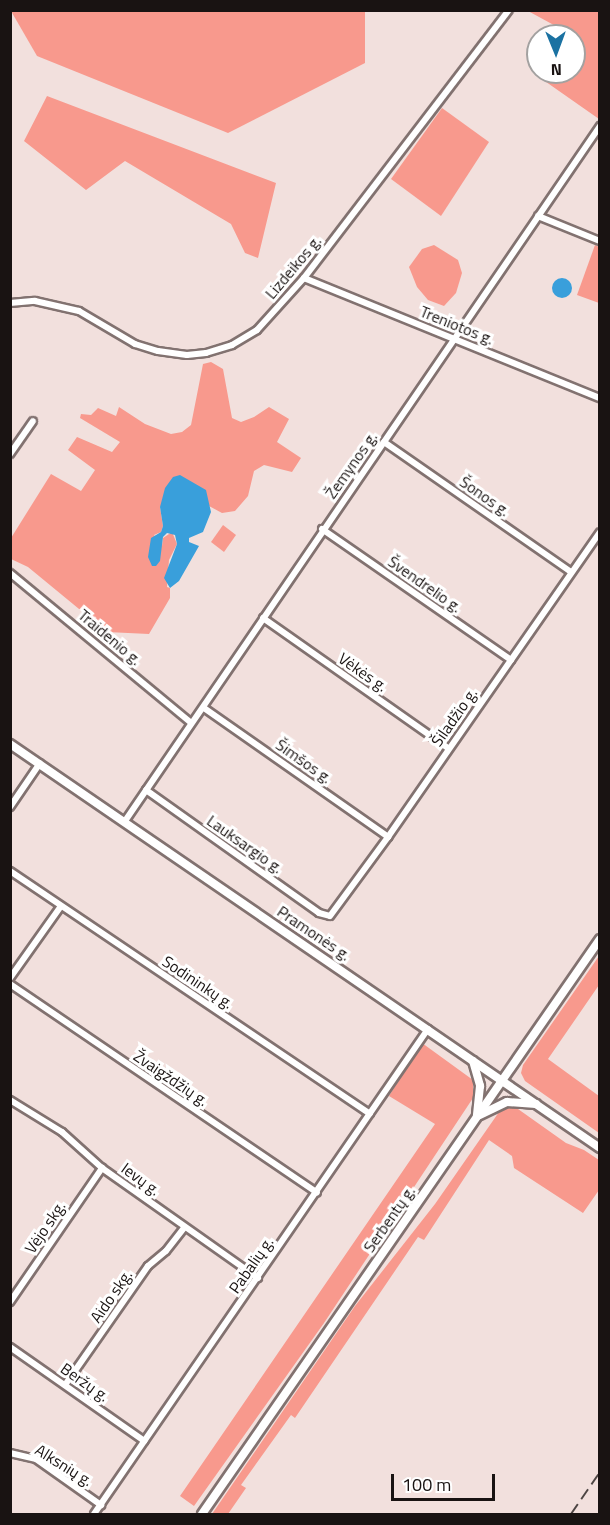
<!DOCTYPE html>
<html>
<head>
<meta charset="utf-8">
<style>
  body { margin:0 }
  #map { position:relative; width:610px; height:1525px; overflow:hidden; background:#f2e0dd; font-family:"Titillium Web",sans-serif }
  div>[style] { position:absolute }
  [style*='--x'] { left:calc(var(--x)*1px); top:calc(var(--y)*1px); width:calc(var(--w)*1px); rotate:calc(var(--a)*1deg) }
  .green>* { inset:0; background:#f8998d }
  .water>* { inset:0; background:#399fdb }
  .round { border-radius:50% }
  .roads { filter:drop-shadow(2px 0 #827270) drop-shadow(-2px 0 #827270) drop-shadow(0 2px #827270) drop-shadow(0 -2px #827270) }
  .street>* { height:6px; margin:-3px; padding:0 3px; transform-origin:3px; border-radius:3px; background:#fff }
  .secondary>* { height:8px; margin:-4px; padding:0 4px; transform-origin:4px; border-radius:4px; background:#fff }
  .rail>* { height:2px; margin-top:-1px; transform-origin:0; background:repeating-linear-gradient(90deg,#4d4543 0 12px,transparent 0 18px) }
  span { translate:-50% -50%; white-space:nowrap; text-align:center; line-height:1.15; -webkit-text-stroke:6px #fff; paint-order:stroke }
  .street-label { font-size:16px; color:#191312 }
  .frame { position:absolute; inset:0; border:12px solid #191312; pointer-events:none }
  .north { position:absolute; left:526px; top:24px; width:60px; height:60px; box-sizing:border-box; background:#fff; border:2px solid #a3a1a0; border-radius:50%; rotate:179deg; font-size:16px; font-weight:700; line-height:24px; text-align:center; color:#191312 }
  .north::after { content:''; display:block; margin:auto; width:21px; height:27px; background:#1b72a2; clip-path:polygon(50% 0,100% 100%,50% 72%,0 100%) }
  .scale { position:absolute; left:391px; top:1474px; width:104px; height:27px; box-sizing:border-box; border:3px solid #191312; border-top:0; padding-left:8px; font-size:18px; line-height:21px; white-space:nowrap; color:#191312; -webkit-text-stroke:4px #fff; paint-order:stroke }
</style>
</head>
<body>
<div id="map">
  <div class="green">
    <i style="clip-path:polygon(11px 11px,365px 11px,365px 63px,228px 133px,37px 56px)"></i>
    <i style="clip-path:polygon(528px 11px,599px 11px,599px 119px,539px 77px,542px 72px,574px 72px,574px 36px)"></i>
    <i style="clip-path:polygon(47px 96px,276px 183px,258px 258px,245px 253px,231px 224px,125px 161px,86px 190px,24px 141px)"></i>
    <i style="clip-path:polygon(442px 108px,489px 142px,441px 216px,391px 179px)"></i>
    <i style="clip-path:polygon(434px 245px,458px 260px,462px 273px,456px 293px,444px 306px,428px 300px,417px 287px,409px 267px,422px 249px)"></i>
    <i style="clip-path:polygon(595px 245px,599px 247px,599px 303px,577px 295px)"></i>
    <i style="clip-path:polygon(211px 362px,223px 369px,232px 418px,241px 422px,254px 417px,269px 407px,289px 419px,277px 442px,301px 458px,292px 472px,264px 465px,254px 471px,248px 496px,235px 511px,222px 513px,209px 506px,205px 490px,160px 507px,163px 526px,161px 532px,154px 535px,162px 546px,163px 538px,172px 532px,177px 544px,169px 560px,167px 587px,170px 588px,170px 598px,149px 634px,107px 632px,28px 567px,11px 559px,11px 538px,51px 474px,81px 491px,95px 470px,68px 450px,77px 437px,112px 452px,120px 442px,80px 418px,81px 414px,91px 415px,98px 408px,116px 416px,119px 407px,145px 424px,171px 434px,182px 432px,191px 425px,203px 364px)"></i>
    <i style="clip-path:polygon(223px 525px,236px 535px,224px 552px,211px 542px)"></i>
    <i style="clip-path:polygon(599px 956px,599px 985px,548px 1059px,599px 1096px,599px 1133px,525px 1081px,521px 1073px,523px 1065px)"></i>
    <i style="clip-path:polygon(422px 1043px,473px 1080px,473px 1098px,324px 1323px,194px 1506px,180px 1496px,435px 1124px,389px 1096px)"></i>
    <i style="clip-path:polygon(511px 1107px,518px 1109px,566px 1143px,584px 1150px,599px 1160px,599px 1190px,583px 1213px,514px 1168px,512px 1156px,489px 1140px,424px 1240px,418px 1237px,295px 1418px,291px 1415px,241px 1485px,246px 1488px,228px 1514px,212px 1514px,355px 1306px,435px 1204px,499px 1112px)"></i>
  </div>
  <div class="water">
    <i class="round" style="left:552px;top:278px;width:20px;height:20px"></i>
    <i style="clip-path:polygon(180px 475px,206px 490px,211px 512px,203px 532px,189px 538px,189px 542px,199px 546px,179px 581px,170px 588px,164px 578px,177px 544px,175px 535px,167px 533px,163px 537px,160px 561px,156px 566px,152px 566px,148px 557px,151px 538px,161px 532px,163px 526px,160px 507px,165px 488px,173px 477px)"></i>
  </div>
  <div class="roads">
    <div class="street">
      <i style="--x:538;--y:216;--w:67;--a:22"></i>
      <i style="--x:304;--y:278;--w:319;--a:22.1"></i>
      <i style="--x:10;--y:303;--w:25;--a:-5"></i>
      <i style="--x:35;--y:301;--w:45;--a:12.8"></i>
      <i style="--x:79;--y:311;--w:65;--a:30.5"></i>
      <i style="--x:135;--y:344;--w:24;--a:17"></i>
      <i style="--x:158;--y:351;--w:29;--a:8"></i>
      <i style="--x:187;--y:355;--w:19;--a:-6"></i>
      <i style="--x:206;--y:353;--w:27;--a:-17"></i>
      <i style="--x:232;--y:345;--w:29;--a:-31"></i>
      <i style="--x:257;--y:330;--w:70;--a:-47.9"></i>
      <i style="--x:304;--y:278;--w:337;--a:-52.6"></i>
      <i style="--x:384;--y:442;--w:228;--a:34.8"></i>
      <i style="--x:10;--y:454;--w:40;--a:-55.1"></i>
      <i style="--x:322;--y:529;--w:230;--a:34.7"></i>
      <i style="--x:10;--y:573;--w:235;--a:39.6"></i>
      <i style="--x:263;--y:618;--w:226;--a:35.1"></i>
      <i style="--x:204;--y:708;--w:225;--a:35"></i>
      <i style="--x:146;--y:790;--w:212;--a:35.4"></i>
      <i style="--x:319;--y:913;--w:11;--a:15"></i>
      <i style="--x:330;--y:916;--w:98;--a:-53.7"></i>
      <i style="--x:388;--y:837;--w:371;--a:-55.2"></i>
      <i style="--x:10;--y:807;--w:53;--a:-55.7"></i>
      <i style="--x:125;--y:821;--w:842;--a:-55.65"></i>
      <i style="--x:10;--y:871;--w:434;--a:34"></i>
      <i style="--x:10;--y:978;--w:88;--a:-54.7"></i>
      <i style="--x:10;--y:984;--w:371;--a:34.2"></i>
      <i style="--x:10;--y:1100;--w:61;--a:31.6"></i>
      <i style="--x:62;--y:1132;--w:54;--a:42"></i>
      <i style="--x:102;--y:1168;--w:191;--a:35.2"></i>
      <i style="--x:10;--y:1302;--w:163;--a:-55.5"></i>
      <i style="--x:10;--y:1347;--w:164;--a:35"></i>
      <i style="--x:65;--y:1385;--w:145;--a:-55.1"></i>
      <i style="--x:148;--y:1266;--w:23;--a:-40"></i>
      <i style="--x:166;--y:1251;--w:29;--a:-52"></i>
      <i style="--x:10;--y:1453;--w:27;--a:13"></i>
      <i style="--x:36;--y:1459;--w:80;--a:35.3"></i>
      <i style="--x:94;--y:1514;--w:589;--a:-55.45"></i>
    </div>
    <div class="secondary">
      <i style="--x:10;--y:744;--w:715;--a:34.4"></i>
      <i style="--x:473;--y:1061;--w:26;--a:74"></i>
      <i style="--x:480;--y:1086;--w:30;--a:96"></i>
      <i style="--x:480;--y:1115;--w:30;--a:-26"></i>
      <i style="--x:507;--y:1102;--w:29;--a:4"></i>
      <i style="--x:202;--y:1514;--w:699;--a:-55.31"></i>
    </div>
  </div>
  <div class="rail">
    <i style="--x:571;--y:1514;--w:51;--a:-55.4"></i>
  </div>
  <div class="street-label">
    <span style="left:293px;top:267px;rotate:-50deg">Lizdeikos g.</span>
    <span style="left:457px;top:325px;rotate:22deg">Treniotos g.</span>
    <span style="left:351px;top:465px;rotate:-55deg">Žemynos g.</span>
    <span style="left:485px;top:496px;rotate:35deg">Šonos g.</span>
    <span style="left:425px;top:584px;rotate:35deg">Švendrelio g.</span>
    <span style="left:110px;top:637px;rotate:40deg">Traidenio g.</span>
    <span style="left:363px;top:672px;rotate:35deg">Vėkės g.</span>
    <span style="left:454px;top:717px;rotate:-55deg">Šiladžio g.</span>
    <span style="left:304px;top:761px;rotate:35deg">Šimšos g.</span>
    <span style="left:245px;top:844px;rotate:35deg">Lauksargio g.</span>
    <span style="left:314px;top:933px;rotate:34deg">Pramonės g.</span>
    <span style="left:198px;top:982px;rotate:34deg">Sodininkų g.</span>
    <span style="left:171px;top:1078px;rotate:34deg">Žvaigždžių g.</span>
    <span style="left:141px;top:1179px;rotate:36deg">Ievų g.</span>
    <span style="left:389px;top:1219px;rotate:-55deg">Serbentų g.</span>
    <span style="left:45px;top:1227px;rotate:-56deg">Vėjo skg.</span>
    <span style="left:251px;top:1265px;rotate:-55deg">Pabalių g.</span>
    <span style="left:111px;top:1296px;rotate:-55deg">Aido skg.</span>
    <span style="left:85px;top:1382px;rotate:35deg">Beržų g.</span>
    <span style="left:64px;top:1465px;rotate:32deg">Alksnių g.</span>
  </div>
  <div class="frame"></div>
  <div class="north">N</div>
  <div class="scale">100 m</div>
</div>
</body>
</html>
